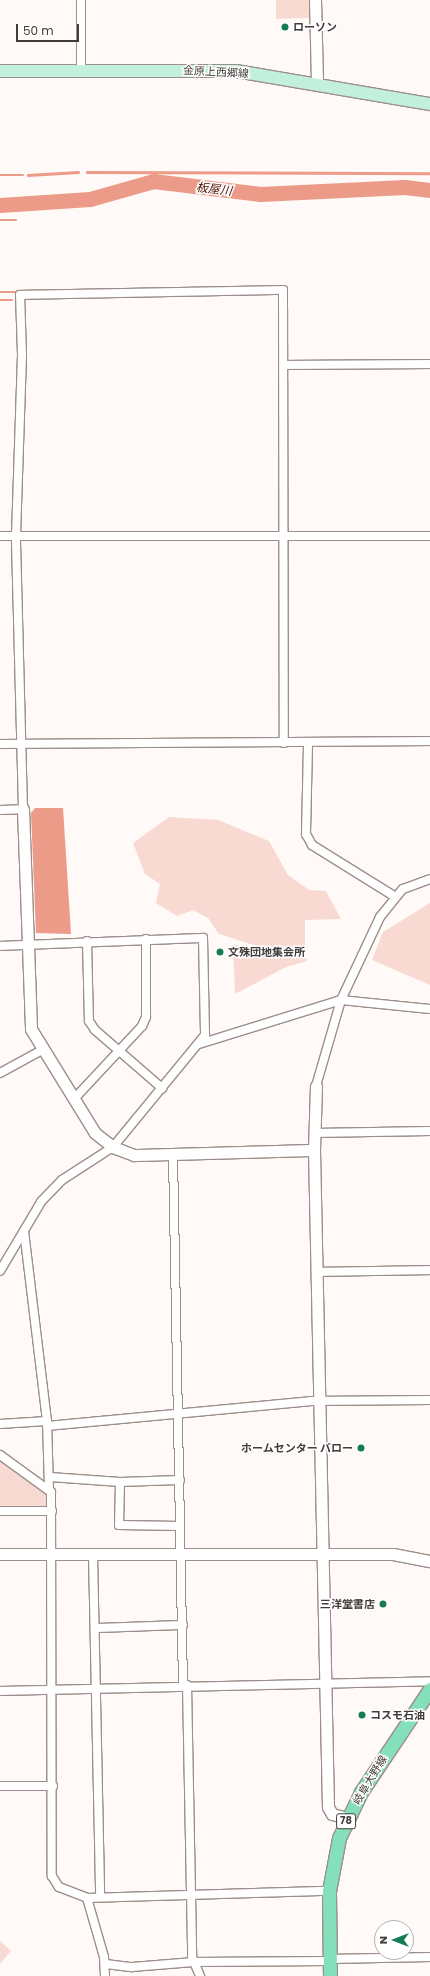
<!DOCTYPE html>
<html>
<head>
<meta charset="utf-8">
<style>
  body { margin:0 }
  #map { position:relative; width:430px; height:1976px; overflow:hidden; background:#fff9f7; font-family:Poppins,"Noto Sans JP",sans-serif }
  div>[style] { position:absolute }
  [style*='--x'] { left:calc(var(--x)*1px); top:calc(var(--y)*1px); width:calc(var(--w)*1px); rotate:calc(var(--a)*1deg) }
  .green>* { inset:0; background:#f9dad2 }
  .water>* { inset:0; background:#eb9b87 }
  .stream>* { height:2.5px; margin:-1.25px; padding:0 1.25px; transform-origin:1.25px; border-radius:1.25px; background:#eb9b87 }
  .river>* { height:15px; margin:-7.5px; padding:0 7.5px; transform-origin:7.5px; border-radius:7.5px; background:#eb9b87 }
  .roads { filter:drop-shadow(1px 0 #9c8e8a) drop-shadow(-1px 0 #9c8e8a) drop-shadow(0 1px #9c8e8a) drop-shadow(0 -1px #9c8e8a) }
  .minor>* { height:8px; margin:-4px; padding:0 4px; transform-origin:4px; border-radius:4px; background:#fff }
  .tertiary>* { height:11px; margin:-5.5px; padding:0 5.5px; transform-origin:5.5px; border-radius:5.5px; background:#fff }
  .secondary>* { height:12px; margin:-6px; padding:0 6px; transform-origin:6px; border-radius:6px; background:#c2f0dd }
  .primary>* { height:13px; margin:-6.5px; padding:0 6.5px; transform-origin:6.5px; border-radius:6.5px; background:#84e0bb }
  .dots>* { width:11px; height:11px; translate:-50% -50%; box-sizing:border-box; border:2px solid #fff; border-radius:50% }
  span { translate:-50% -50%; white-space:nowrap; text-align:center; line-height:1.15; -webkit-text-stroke:3px #fff; paint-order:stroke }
  .shield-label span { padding:1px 3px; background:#fff; border:1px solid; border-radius:3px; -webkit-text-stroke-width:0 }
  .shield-label { font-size:10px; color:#413b39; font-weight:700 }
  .poi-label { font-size:11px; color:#413b39; font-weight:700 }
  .left { translate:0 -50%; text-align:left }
  .right { translate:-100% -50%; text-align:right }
  .street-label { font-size:11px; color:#413b39 }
  .water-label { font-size:12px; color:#550f00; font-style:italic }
  .north { position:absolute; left:374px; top:1920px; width:40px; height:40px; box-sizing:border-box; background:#fff; border:1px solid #b3b1b0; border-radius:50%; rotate:270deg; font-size:11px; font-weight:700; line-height:16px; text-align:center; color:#413b39 }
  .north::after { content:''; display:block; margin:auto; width:14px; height:18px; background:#177b53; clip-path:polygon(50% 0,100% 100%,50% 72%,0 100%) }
  .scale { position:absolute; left:16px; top:24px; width:63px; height:18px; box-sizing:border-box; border:2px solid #413b39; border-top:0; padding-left:5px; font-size:12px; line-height:14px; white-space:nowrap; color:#413b39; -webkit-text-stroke:3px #fff; paint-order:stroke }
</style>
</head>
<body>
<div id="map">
  <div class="green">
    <i style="clip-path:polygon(276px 0,309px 0,309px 18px,276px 19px)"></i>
    <i style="clip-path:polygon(169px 817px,218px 820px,269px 841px,288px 875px,309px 890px,326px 891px,341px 919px,305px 920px,305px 946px,260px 947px,219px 934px,208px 918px,193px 910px,177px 916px,156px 903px,160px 884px,145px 874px,133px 843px)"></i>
    <i style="clip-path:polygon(430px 903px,430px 985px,372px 960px,383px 932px)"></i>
    <i style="clip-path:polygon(233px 944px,250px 950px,305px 953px,307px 961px,286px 967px,235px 994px)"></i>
    <i style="clip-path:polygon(0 1460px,47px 1491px,47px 1508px,0 1508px)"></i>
    <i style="clip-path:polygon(0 1941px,11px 1951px,0 1964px)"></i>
  </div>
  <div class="water">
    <i style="clip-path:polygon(35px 808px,63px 808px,71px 934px,36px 933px,31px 813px)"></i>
  </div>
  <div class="stream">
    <i style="--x:87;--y:172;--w:343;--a:0.2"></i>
    <i style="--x:0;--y:175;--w:23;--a:0"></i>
    <i style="--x:28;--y:175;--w:50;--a:-3.4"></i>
    <i style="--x:0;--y:220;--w:16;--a:0"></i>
    <i style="--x:0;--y:292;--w:15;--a:0"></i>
    <i style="--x:0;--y:300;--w:12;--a:0"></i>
  </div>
  <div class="river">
    <i style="--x:0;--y:205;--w:90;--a:-3.8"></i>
    <i style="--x:90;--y:199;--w:66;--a:-15.9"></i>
    <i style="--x:153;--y:181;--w:108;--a:6.9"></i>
    <i style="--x:260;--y:194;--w:145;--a:-2.8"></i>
    <i style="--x:405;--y:187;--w:25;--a:7"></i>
  </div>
  <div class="roads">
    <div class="minor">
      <i style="--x:81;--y:0;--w:71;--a:90"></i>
      <i style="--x:284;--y:365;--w:146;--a:-0.4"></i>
      <i style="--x:0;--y:536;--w:430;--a:0"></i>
      <i style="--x:0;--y:744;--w:430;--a:-0.4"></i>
      <i style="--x:308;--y:745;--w:89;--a:91.3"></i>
      <i style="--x:306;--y:834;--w:13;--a:61"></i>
      <i style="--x:312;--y:845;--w:97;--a:31.9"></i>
      <i style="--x:0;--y:810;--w:23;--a:-2"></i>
      <i style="--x:23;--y:809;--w:273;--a:-91.5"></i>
      <i style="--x:16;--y:536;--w:182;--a:-88.1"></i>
      <i style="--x:22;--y:354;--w:59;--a:-91.9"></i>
      <i style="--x:20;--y:295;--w:263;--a:-1.1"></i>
      <i style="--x:283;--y:290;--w:453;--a:89.9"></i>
      <i style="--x:87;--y:941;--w:80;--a:88.6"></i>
      <i style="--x:89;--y:1021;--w:11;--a:56"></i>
      <i style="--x:95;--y:1030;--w:89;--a:40.9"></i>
      <i style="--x:0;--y:946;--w:203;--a:-2.3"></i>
      <i style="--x:203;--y:938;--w:97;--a:88.8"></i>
      <i style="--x:205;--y:1035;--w:145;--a:129.4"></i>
      <i style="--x:113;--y:1147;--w:61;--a:147.1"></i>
      <i style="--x:62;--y:1180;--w:30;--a:134"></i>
      <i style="--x:41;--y:1202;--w:80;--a:120.7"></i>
      <i style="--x:199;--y:1044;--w:149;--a:-17.2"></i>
      <i style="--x:341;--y:1000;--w:89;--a:5.8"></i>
      <i style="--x:0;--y:1073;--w:48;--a:-28.7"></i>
      <i style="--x:316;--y:1086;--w:90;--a:-73.8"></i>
      <i style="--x:341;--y:1000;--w:92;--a:-64.8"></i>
      <i style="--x:380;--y:917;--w:36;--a:-51"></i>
      <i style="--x:403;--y:889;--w:29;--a:-20"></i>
      <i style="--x:74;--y:1099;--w:100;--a:-47"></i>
      <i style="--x:142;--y:1026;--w:10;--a:-66"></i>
      <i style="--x:146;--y:1017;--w:78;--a:-90"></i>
      <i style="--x:314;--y:1133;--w:116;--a:-1"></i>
      <i style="--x:173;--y:1155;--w:530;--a:88.92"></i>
      <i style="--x:24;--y:1231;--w:191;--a:83.1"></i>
      <i style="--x:47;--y:1421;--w:66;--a:88.3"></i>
      <i style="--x:317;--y:1272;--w:113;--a:-1"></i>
      <i style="--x:0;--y:1424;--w:47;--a:-3.7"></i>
      <i style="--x:47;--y:1426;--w:264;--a:-5.4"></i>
      <i style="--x:310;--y:1401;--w:120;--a:-0.5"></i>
      <i style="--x:0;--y:1455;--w:63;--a:36"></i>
      <i style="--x:51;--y:1492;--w:384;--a:89.9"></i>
      <i style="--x:52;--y:1876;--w:13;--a:58"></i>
      <i style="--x:59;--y:1887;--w:30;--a:21"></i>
      <i style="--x:87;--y:1898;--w:242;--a:-1.7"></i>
      <i style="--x:50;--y:1477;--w:70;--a:4.1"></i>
      <i style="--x:120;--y:1482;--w:60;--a:-1.9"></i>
      <i style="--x:120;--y:1482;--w:43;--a:91.3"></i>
      <i style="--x:119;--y:1525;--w:61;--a:0.9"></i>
      <i style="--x:0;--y:1511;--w:52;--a:0"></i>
      <i style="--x:93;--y:1554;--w:341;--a:88.8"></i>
      <i style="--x:95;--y:1628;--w:88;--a:-2"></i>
      <i style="--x:187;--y:1685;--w:272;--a:88.9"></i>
      <i style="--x:192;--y:1957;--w:21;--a:67"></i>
      <i style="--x:0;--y:1691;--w:430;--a:-1.3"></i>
      <i style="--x:0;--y:1786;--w:53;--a:0"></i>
      <i style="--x:87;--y:1898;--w:61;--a:73.9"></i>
      <i style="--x:104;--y:1957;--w:19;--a:87"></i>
      <i style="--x:330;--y:1959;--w:100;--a:-1.1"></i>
      <i style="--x:106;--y:1964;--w:26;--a:7"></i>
      <i style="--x:132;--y:1967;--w:62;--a:-4.6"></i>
      <i style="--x:194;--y:1962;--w:136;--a:-0.4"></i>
    </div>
    <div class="tertiary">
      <i style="--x:315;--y:0;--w:83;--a:88.6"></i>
      <i style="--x:23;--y:809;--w:220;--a:87.9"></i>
      <i style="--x:31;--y:1029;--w:122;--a:58.4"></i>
      <i style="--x:95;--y:1133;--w:23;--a:38"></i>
      <i style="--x:113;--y:1147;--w:22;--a:21"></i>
      <i style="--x:134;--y:1155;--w:180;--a:-1.6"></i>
      <i style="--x:316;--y:1086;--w:64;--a:91.8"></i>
      <i style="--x:314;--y:1150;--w:657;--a:88.78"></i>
      <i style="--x:328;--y:1807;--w:8;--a:60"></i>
      <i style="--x:332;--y:1814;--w:16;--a:15"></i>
      <i style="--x:0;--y:1554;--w:393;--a:0"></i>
      <i style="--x:393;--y:1554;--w:38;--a:11"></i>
    </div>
    <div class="secondary">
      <i style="--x:0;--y:71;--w:236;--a:0"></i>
      <i style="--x:236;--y:71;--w:197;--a:9.7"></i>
    </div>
    <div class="primary">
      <i style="--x:330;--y:1976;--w:85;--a:-90.7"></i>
      <i style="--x:329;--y:1891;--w:54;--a:-79.3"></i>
      <i style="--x:339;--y:1838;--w:51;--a:-64.4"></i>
      <i style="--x:361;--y:1792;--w:124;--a:-56.2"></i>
    </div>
  </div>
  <div class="dots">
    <i style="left:285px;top:27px;background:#177b53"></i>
    <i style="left:220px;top:952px;background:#177b53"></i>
    <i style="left:361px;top:1448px;background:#177b53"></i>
    <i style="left:383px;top:1604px;background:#177b53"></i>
    <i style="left:362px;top:1715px;background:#177b53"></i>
  </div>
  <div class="shield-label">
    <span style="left:346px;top:1821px">78</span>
  </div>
  <div class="poi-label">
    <span class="left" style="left:293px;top:27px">ローソン</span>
    <span class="left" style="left:228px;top:952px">文殊団地集会所</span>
    <span class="right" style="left:353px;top:1448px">ホームセンター バロー</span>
    <span class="right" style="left:375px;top:1604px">三洋堂書店</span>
    <span class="left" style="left:370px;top:1715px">コスモ石油</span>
  </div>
  <div class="street-label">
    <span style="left:216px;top:72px;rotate:3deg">金原上西郷線</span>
    <span style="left:370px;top:1780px;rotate:-59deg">岐阜大野線</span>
  </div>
  <div class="water-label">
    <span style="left:214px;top:189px;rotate:7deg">板屋川</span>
  </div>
  <div class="north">N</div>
  <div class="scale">50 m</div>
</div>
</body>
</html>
